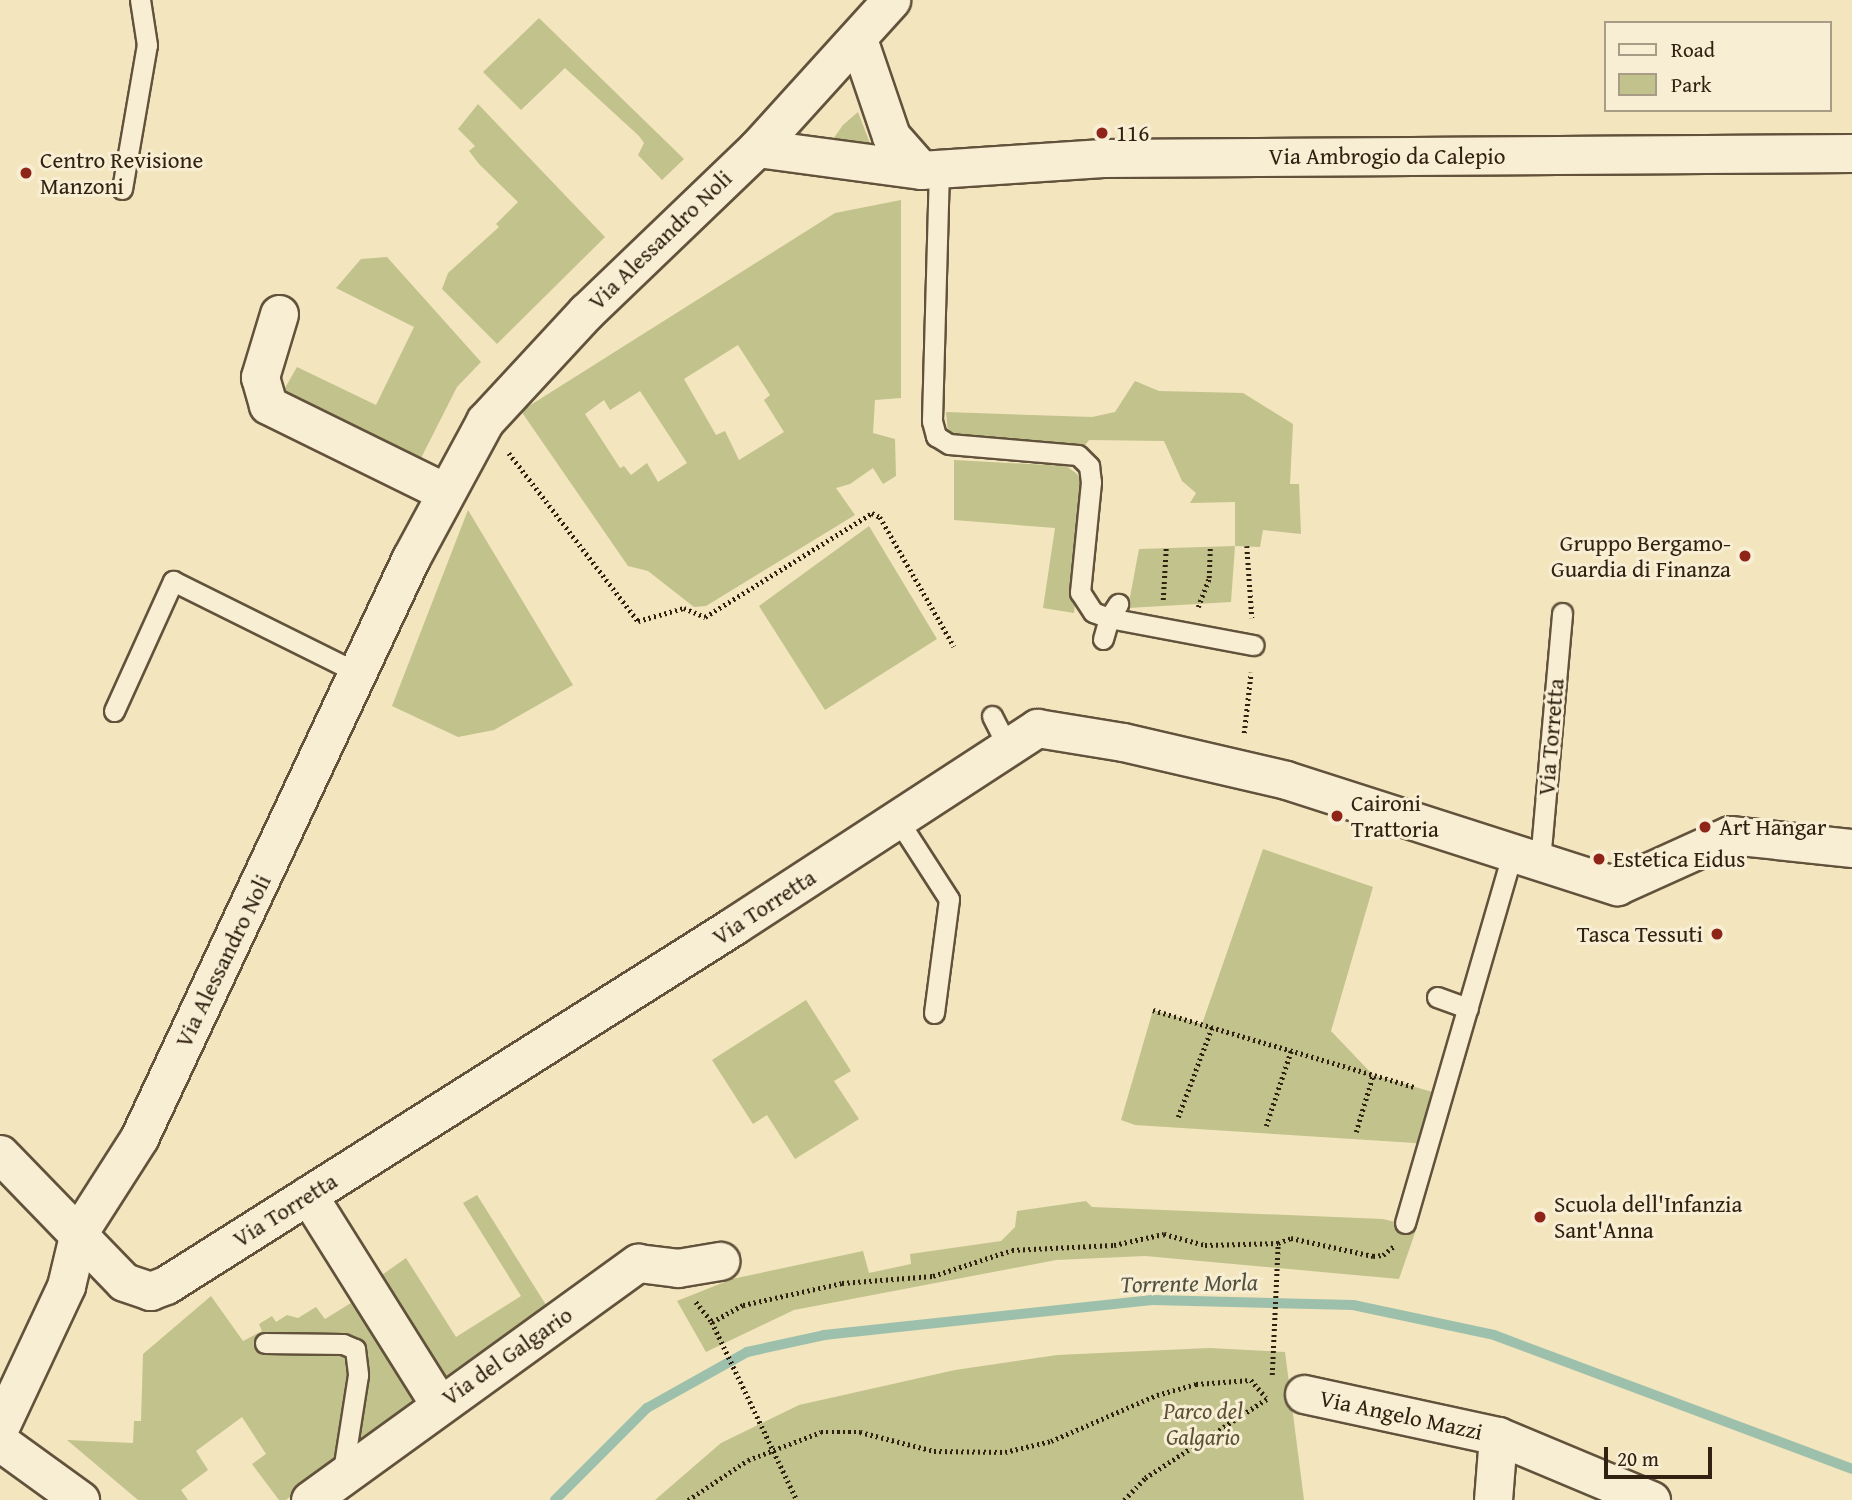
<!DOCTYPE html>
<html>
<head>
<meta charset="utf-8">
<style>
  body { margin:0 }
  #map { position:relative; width:1852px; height:1500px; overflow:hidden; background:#f3e5bd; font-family:"Gentium Book Plus",serif }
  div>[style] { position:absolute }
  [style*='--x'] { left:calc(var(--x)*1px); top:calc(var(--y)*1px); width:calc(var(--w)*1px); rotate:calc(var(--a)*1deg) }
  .green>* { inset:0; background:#c2c28d }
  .stream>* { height:10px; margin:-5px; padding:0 5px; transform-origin:5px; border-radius:5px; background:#9dc0ac }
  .path>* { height:4.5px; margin-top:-2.25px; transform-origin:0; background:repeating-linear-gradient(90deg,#312111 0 2px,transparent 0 5.5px) }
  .roads { filter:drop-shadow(2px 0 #62523c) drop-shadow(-2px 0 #62523c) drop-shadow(0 2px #62523c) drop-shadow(0 -2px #62523c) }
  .service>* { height:19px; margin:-9.5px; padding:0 9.5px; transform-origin:9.5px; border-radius:9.5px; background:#f7eed4 }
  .minor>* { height:37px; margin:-18.5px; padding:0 18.5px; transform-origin:18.5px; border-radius:18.5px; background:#f7eed4 }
  .dots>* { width:19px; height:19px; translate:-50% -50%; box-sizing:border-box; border:4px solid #f7eed4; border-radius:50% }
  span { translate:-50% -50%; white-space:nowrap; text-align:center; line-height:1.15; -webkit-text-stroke:6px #f7eed4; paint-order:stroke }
  .poi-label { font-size:23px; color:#312111 }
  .left { translate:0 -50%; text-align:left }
  .right { translate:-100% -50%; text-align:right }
  .street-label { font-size:23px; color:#312111 }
  .park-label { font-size:23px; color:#5c5136; font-style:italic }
  .water-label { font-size:24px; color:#515140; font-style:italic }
  .legend { position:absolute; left:1604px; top:21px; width:228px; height:91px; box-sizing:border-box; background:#f7eed4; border:2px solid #a89c86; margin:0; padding:9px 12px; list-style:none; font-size:21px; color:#312111 }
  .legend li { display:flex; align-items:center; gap:14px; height:35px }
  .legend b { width:35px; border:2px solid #a89c86 }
  .scale { position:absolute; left:1604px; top:1447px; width:108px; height:32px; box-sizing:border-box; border:4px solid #312111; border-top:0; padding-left:9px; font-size:21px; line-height:24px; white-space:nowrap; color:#312111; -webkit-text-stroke:5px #f7eed4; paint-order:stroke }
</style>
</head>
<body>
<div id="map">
  <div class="green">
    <i style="clip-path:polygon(539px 18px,684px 159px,662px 180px,638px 155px,644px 143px,639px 136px,565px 68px,521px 110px,483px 72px)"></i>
    <i style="clip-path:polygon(478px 104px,605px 237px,497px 344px,442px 289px,448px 273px,499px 227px,496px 224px,518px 202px,479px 164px,469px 151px,475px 146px,458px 129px)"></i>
    <i style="clip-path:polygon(858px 112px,871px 146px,828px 146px,843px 125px)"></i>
    <i style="clip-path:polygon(evenodd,901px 200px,901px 398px,875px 400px,873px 433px,895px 439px,896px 476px,883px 484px,873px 468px,850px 484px,836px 488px,855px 515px,706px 606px,694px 607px,648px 571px,628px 566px,521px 411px,835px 213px,901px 200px,738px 345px,770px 395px,764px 400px,784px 432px,739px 460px,725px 431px,716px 435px,684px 379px,738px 345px,901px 200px,640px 391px,687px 463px,658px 482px,647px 463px,631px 475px,624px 466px,620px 468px,585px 414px,604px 400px,610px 410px,640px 391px)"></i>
    <i style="clip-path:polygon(387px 257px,481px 362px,457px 387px,417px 466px,281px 395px,297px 367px,376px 405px,414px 327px,336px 288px,361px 259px)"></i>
    <i style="clip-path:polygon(1135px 381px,1159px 391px,1243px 393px,1293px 424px,1290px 484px,1299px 484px,1301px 534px,1263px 530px,1260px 547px,1235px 546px,1231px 602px,1128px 608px,1139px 549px,1235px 546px,1235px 502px,1190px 503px,1196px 493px,1182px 481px,1164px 441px,1089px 440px,1078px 455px,949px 444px,946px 412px,1092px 417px,1115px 412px)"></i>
    <i style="clip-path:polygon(954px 460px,1066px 466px,1076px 473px,1083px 482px,1083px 495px,1074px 613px,1043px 608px,1055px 528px,954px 520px)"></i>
    <i style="clip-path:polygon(468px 510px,573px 685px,494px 730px,458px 737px,392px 706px)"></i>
    <i style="clip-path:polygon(869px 526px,937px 639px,825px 710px,759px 606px)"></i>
    <i style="clip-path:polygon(1263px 849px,1373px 887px,1331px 1031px,1373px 1075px,1443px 1095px,1427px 1148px,1415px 1143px,1135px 1125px,1121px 1120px,1153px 1010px,1202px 1024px)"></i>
    <i style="clip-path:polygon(806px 1000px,851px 1071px,834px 1081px,859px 1119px,795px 1159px,767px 1115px,753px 1124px,712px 1060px)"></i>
    <i style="clip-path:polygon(477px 1195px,546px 1305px,442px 1379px,379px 1277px,406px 1258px,456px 1337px,521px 1296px,463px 1203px)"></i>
    <i style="clip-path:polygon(1086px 1201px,1092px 1207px,1383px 1219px,1417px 1227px,1399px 1279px,1145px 1256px,1056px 1260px,794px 1310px,706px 1352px,677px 1301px,732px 1279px,863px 1251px,869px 1273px,911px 1264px,910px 1254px,1001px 1241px,1015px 1227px,1017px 1211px)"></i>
    <i style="clip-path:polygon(211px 1296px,243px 1341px,262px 1331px,259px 1324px,272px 1316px,276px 1322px,287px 1315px,298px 1318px,316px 1307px,325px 1319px,359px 1298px,419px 1397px,286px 1500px,279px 1500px,252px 1464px,266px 1454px,242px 1417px,196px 1451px,208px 1470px,181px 1490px,188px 1500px,138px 1500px,67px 1440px,133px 1443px,134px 1421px,141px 1421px,143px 1354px)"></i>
    <i style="clip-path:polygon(1209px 1348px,1285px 1352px,1304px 1500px,655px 1500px,721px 1443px,799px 1405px,955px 1370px,1057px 1355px)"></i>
  </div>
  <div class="stream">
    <i style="--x:555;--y:1500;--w:130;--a:-45"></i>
    <i style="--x:647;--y:1408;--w:115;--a:-29.2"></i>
    <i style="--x:747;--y:1352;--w:79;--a:-12.4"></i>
    <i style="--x:824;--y:1335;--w:330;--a:-6.1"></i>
    <i style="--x:1152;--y:1300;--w:201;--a:1.4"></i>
    <i style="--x:1353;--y:1305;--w:144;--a:12"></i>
    <i style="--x:1494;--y:1335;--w:382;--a:20.5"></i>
  </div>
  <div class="path">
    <i style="--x:509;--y:453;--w:212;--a:52.5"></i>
    <i style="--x:638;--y:621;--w:48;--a:-15.8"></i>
    <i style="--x:684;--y:608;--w:23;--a:23"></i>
    <i style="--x:705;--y:617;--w:197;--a:-31.9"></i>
    <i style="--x:872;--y:513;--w:9;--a:27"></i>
    <i style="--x:880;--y:517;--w:149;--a:60.2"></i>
    <i style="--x:1247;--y:546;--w:72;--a:86"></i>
    <i style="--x:1163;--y:600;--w:52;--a:-86.7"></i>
    <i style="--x:1198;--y:607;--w:31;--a:-69"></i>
    <i style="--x:1209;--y:578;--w:31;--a:-88"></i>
    <i style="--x:1244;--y:733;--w:61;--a:-83.5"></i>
    <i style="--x:1153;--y:1010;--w:273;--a:16.4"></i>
    <i style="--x:1178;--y:1117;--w:96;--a:-69.3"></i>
    <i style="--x:1266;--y:1126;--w:79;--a:-71.6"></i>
    <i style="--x:1356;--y:1132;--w:59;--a:-73.4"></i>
    <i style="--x:696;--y:1302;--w:26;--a:51"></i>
    <i style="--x:712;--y:1322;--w:35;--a:-29"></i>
    <i style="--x:743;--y:1305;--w:101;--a:-12.5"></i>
    <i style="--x:842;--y:1283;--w:91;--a:-4.4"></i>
    <i style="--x:933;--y:1276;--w:83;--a:-18.2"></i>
    <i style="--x:1012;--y:1250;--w:102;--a:-2.8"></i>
    <i style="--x:1114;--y:1245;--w:51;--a:-12.4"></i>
    <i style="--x:1164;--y:1234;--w:42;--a:15"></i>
    <i style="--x:1205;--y:1245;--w:73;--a:-1.6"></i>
    <i style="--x:1278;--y:1243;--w:14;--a:-21"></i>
    <i style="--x:1291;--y:1238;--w:84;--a:12.4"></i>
    <i style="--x:1373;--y:1256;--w:10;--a:-6"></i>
    <i style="--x:1383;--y:1255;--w:14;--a:-39"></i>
    <i style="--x:712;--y:1322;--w:197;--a:64.5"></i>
    <i style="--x:1272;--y:1375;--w:132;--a:-87.4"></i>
    <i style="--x:688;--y:1500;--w:72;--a:-33.7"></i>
    <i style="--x:748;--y:1460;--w:78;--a:-21"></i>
    <i style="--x:821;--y:1432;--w:39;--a:0"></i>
    <i style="--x:860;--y:1432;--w:76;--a:14.4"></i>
    <i style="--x:934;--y:1451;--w:71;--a:0.8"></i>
    <i style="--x:1005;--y:1452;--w:47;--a:-13.4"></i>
    <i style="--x:1051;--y:1441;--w:116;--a:-23.5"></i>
    <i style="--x:1157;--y:1395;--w:41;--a:-15.8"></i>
    <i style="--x:1196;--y:1384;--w:55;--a:-4.2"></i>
    <i style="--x:1251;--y:1380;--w:23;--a:49"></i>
    <i style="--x:1124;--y:1500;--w:30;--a:-46"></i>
    <i style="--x:1145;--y:1478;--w:147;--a:-33"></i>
  </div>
  <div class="roads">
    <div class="service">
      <i style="--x:939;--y:169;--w:252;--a:91.6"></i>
      <i style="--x:932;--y:421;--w:16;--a:75"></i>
      <i style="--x:936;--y:436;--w:15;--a:32"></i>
      <i style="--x:949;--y:444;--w:129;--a:4.9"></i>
      <i style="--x:1078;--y:455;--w:16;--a:45"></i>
      <i style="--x:1089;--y:466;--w:16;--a:83"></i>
      <i style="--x:1091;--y:482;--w:111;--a:95.7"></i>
      <i style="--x:1080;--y:592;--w:24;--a:57"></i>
      <i style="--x:1093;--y:612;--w:17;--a:21"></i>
      <i style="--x:1109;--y:618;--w:17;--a:-57"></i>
      <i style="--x:122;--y:189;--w:146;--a:-80.2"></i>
      <i style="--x:147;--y:45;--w:46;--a:-98.8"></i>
      <i style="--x:1103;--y:639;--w:22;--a:-74"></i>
      <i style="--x:1109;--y:618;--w:147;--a:10.6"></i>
      <i style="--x:114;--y:711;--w:143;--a:-65.6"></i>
      <i style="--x:173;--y:581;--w:209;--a:26.4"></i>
      <i style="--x:992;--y:716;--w:35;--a:63"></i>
      <i style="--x:898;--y:820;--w:94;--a:57.2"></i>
      <i style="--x:949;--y:899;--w:115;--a:97.5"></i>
      <i style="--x:1540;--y:861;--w:249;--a:-84.9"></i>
      <i style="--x:1437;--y:997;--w:33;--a:20"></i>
      <i style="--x:1405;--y:1223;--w:386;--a:-73.8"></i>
      <i style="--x:265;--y:1343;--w:78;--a:0.7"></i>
      <i style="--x:343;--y:1344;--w:13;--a:23"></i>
      <i style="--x:355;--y:1349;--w:26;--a:83"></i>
      <i style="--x:358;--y:1375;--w:103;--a:98.9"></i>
    </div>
    <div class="minor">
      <i style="--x:858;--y:39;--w:102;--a:71.2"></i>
      <i style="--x:891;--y:136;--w:45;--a:48.6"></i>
      <i style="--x:757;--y:148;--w:165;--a:7.6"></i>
      <i style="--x:921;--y:170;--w:182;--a:-3.8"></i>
      <i style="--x:1103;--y:158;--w:749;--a:-0.38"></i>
      <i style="--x:279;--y:314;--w:66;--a:106.8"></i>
      <i style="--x:260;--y:377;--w:29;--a:74"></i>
      <i style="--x:268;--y:405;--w:197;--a:26.2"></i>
      <i style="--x:0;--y:1154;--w:178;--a:45.9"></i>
      <i style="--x:124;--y:1282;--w:28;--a:19"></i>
      <i style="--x:150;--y:1291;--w:17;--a:-21"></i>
      <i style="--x:166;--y:1285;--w:673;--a:-32.32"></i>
      <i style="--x:735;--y:925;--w:361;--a:-33.1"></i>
      <i style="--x:1037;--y:728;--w:87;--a:9.2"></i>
      <i style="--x:1123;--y:742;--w:167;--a:13.1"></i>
      <i style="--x:1286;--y:780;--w:348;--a:17.8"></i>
      <i style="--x:1617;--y:886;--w:124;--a:-24.3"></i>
      <i style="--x:1730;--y:835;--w:123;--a:6.1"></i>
      <i style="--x:308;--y:1195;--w:247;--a:57.9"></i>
      <i style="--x:1304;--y:1394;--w:198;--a:12.2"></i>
      <i style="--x:1498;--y:1436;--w:166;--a:22.7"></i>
      <i style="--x:0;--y:1427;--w:156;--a:-64.9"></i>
      <i style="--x:66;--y:1286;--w:56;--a:-76.5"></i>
      <i style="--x:79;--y:1232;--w:112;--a:-57.4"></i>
      <i style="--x:139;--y:1138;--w:641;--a:-64.88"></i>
      <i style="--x:411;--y:558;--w:156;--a:-61.6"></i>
      <i style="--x:485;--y:421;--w:149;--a:-47.2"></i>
      <i style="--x:586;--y:312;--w:237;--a:-43.8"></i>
      <i style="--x:757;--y:148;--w:200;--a:-47.8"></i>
      <i style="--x:0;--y:1442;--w:99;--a:35.9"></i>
      <i style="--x:310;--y:1500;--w:405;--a:-35.9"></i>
      <i style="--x:638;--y:1263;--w:40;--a:7.1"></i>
      <i style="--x:678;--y:1268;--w:43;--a:-9.5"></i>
      <i style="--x:1493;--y:1500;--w:64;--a:-85.5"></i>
    </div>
  </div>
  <div class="dots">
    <i style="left:1102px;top:133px;background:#8f2418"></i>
    <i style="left:26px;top:173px;background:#8f2418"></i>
    <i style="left:1745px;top:556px;background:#8f2418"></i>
    <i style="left:1337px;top:816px;background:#8f2418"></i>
    <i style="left:1705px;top:827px;background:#8f2418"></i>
    <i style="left:1599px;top:859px;background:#8f2418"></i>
    <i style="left:1717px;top:934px;background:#8f2418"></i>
    <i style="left:1540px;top:1217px;background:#8f2418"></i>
  </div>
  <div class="poi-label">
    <span class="left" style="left:1116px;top:133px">116</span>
    <span class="left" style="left:40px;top:173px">Centro Revisione<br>Manzoni</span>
    <span class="right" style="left:1731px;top:556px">Gruppo Bergamo-<br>Guardia di Finanza</span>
    <span class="left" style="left:1351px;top:816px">Caironi<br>Trattoria</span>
    <span class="left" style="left:1719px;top:827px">Art Hangar</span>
    <span class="left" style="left:1613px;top:859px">Estetica Eidus</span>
    <span class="right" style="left:1703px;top:934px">Tasca Tessuti</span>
    <span class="left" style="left:1554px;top:1217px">Scuola dell'Infanzia<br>Sant'Anna</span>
  </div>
  <div class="street-label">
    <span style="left:1387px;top:156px">Via Ambrogio da Calepio</span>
    <span style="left:660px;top:240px;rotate:-44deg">Via Alessandro Noli</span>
    <span style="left:1551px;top:737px;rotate:-85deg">Via Torretta</span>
    <span style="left:764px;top:907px;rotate:-33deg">Via Torretta</span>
    <span style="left:223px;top:961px;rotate:-64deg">Via Alessandro Noli</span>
    <span style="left:285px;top:1210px;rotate:-32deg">Via Torretta</span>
    <span style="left:507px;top:1356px;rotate:-35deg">Via del Galgario</span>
    <span style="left:1401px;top:1415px;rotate:12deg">Via Angelo Mazzi</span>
  </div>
  <div class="park-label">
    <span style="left:1203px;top:1424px">Parco del<br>Galgario</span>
  </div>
  <div class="water-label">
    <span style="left:1189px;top:1283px;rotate:-1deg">Torrente Morla</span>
  </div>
  <ul class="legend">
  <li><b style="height:9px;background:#f7eed4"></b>Road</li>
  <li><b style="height:19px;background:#c2c28d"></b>Park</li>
  </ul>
  <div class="scale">20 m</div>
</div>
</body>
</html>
